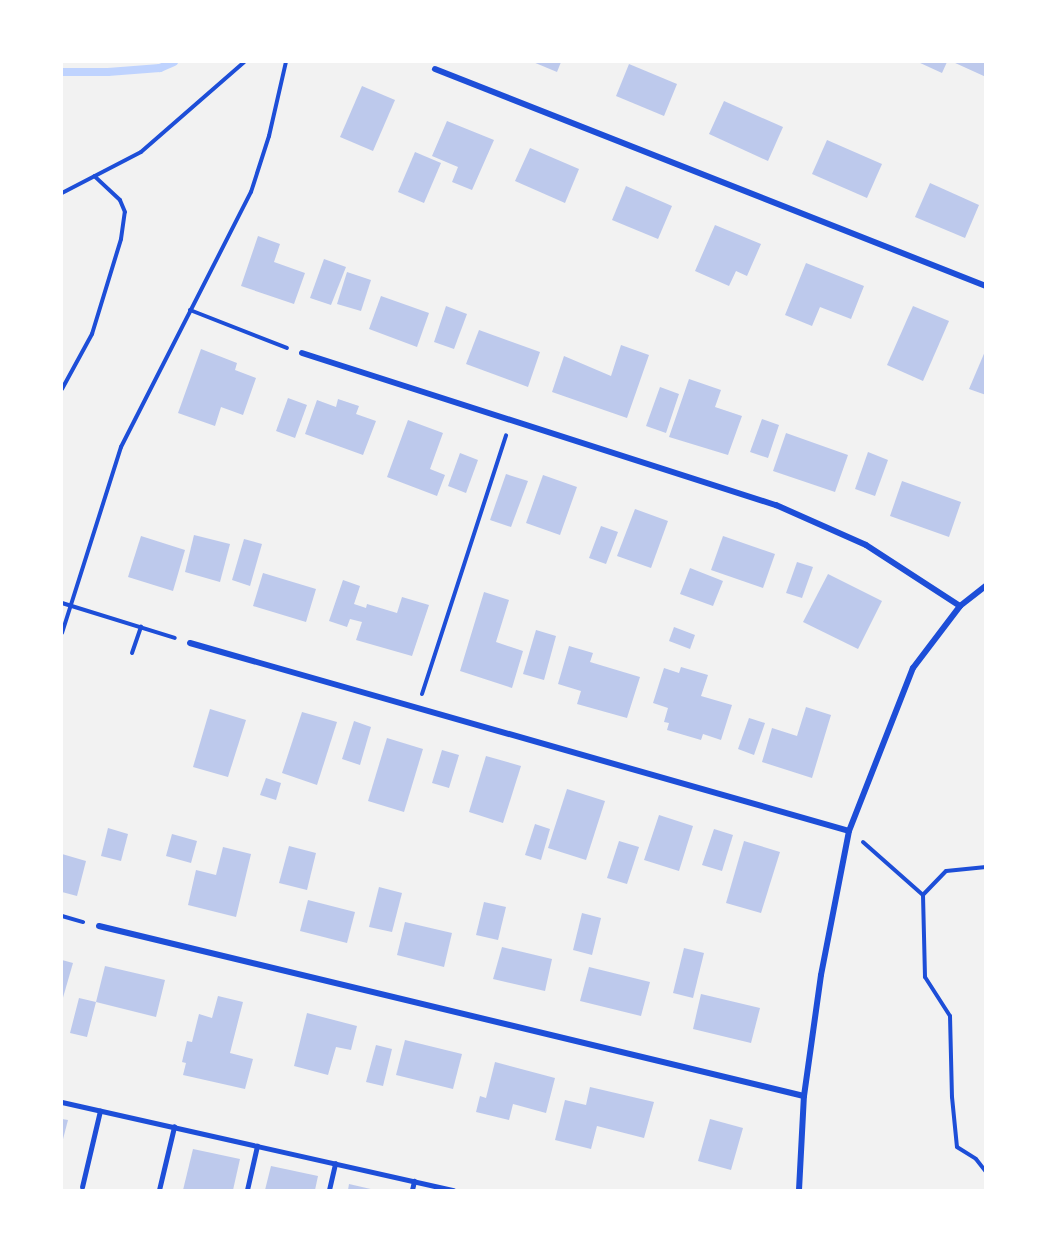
<!DOCTYPE html>
<html>
<head>
<meta charset="utf-8">
<style>
  body { margin:0 }
  #map { position:relative; width:1047px; height:1252px; overflow:hidden; background:#f2f2f2; font-family:"IBM Plex Sans",sans-serif }
  div>[style] { position:absolute }
  [style*='--x'] { left:calc(var(--x)*1px); top:calc(var(--y)*1px); width:calc(var(--w)*1px); rotate:calc(var(--a)*1deg) }
  .stream>* { height:8px; margin:-4px; padding:0 4px; transform-origin:4px; border-radius:4px; background:#bfd3fe }
  .building>* { inset:0; background:#bdc9ec }
  .path>* { height:4px; margin:-2px; padding:0 2px; transform-origin:2px; border-radius:2px; background:#1d4ed8 }
  .service>* { height:4.5px; margin:-2.25px; padding:0 2.25px; transform-origin:2.25px; border-radius:2.25px; background:#1d4ed8 }
  .minor>* { height:6px; margin:-3px; padding:0 3px; transform-origin:3px; border-radius:3px; background:#1d4ed8 }
  span { translate:-50% -50%; white-space:nowrap; text-align:center; line-height:1.15; -webkit-text-stroke:6px #fff; paint-order:stroke }
  .frame { position:absolute; inset:0; border:63px solid #fff; pointer-events:none }
</style>
</head>
<body>
<div id="map">
  <div class="stream">
    <i style="--x:62;--y:72;--w:46;--a:0"></i>
    <i style="--x:108;--y:72;--w:52;--a:-4.4"></i>
    <i style="--x:160;--y:68;--w:15;--a:-23"></i>
  </div>
  <div class="building">
    <i style="clip-path:polygon(533px 62px,561px 62px,557px 72px)"></i>
    <i style="clip-path:polygon(918px 62px,947px 62px,942px 73px)"></i>
    <i style="clip-path:polygon(953px 62px,986px 62px,986px 77px)"></i>
    <i style="clip-path:polygon(629px 64px,677px 84px,664px 116px,616px 96px)"></i>
    <i style="clip-path:polygon(362px 86px,395px 100px,373px 151px,340px 137px)"></i>
    <i style="clip-path:polygon(724px 101px,783px 127px,768px 161px,709px 134px)"></i>
    <i style="clip-path:polygon(447px 121px,494px 140px,472px 190px,452px 182px,458px 167px,432px 156px)"></i>
    <i style="clip-path:polygon(827px 140px,882px 164px,867px 198px,812px 174px)"></i>
    <i style="clip-path:polygon(530px 148px,579px 169px,565px 203px,515px 181px)"></i>
    <i style="clip-path:polygon(415px 152px,441px 163px,424px 203px,398px 192px)"></i>
    <i style="clip-path:polygon(930px 183px,979px 205px,965px 238px,915px 217px)"></i>
    <i style="clip-path:polygon(626px 186px,672px 206px,658px 239px,612px 220px)"></i>
    <i style="clip-path:polygon(715px 225px,761px 244px,747px 276px,736px 271px,729px 286px,695px 271px)"></i>
    <i style="clip-path:polygon(258px 236px,280px 244px,274px 262px,305px 273px,294px 304px,241px 286px)"></i>
    <i style="clip-path:polygon(324px 259px,346px 267px,331px 305px,310px 298px)"></i>
    <i style="clip-path:polygon(806px 263px,864px 286px,851px 319px,820px 307px,812px 326px,785px 315px)"></i>
    <i style="clip-path:polygon(347px 272px,371px 280px,361px 311px,337px 304px)"></i>
    <i style="clip-path:polygon(381px 296px,429px 313px,417px 347px,369px 329px)"></i>
    <i style="clip-path:polygon(446px 306px,467px 314px,454px 349px,434px 342px)"></i>
    <i style="clip-path:polygon(913px 306px,949px 321px,923px 381px,887px 365px)"></i>
    <i style="clip-path:polygon(479px 330px,540px 352px,528px 387px,466px 364px)"></i>
    <i style="clip-path:polygon(621px 345px,649px 355px,627px 418px,552px 392px,564px 356px,611px 376px)"></i>
    <i style="clip-path:polygon(201px 349px,237px 363px,235px 370px,256px 378px,243px 415px,221px 407px,215px 426px,178px 413px)"></i>
    <i style="clip-path:polygon(986px 349px,986px 395px,969px 389px)"></i>
    <i style="clip-path:polygon(689px 379px,721px 390px,715px 407px,742px 416px,728px 455px,669px 437px)"></i>
    <i style="clip-path:polygon(660px 387px,679px 394px,666px 433px,646px 426px)"></i>
    <i style="clip-path:polygon(288px 398px,307px 405px,295px 438px,276px 431px)"></i>
    <i style="clip-path:polygon(338px 399px,359px 406px,356px 414px,376px 421px,363px 455px,305px 434px,317px 400px,336px 407px)"></i>
    <i style="clip-path:polygon(762px 419px,779px 425px,768px 458px,750px 452px)"></i>
    <i style="clip-path:polygon(408px 420px,443px 433px,430px 469px,445px 475px,437px 496px,387px 477px)"></i>
    <i style="clip-path:polygon(786px 433px,848px 455px,835px 492px,773px 471px)"></i>
    <i style="clip-path:polygon(868px 452px,888px 460px,875px 496px,855px 489px)"></i>
    <i style="clip-path:polygon(460px 453px,478px 460px,466px 493px,448px 486px)"></i>
    <i style="clip-path:polygon(506px 474px,528px 481px,511px 527px,490px 520px)"></i>
    <i style="clip-path:polygon(543px 475px,577px 487px,560px 535px,526px 523px)"></i>
    <i style="clip-path:polygon(902px 481px,961px 502px,949px 537px,890px 516px)"></i>
    <i style="clip-path:polygon(635px 509px,668px 521px,651px 568px,617px 556px)"></i>
    <i style="clip-path:polygon(601px 526px,618px 532px,606px 564px,589px 558px)"></i>
    <i style="clip-path:polygon(194px 535px,230px 544px,220px 582px,185px 572px)"></i>
    <i style="clip-path:polygon(141px 536px,185px 550px,173px 591px,128px 577px)"></i>
    <i style="clip-path:polygon(723px 536px,775px 554px,763px 588px,711px 570px)"></i>
    <i style="clip-path:polygon(244px 539px,262px 544px,250px 586px,232px 580px)"></i>
    <i style="clip-path:polygon(797px 562px,813px 567px,802px 598px,786px 593px)"></i>
    <i style="clip-path:polygon(690px 568px,723px 581px,713px 606px,680px 594px)"></i>
    <i style="clip-path:polygon(263px 573px,316px 589px,306px 622px,253px 606px)"></i>
    <i style="clip-path:polygon(828px 574px,882px 601px,858px 649px,803px 622px)"></i>
    <i style="clip-path:polygon(343px 580px,360px 586px,354px 604px,366px 608px,367px 604px,397px 613px,402px 597px,429px 605px,412px 656px,356px 640px,362px 622px,350px 619px,347px 627px,329px 621px)"></i>
    <i style="clip-path:polygon(484px 592px,509px 600px,496px 642px,523px 651px,512px 688px,460px 671px)"></i>
    <i style="clip-path:polygon(674px 627px,695px 635px,690px 649px,669px 641px)"></i>
    <i style="clip-path:polygon(536px 630px,556px 636px,544px 680px,523px 674px)"></i>
    <i style="clip-path:polygon(569px 646px,593px 653px,590px 662px,640px 677px,627px 718px,577px 704px,581px 691px,558px 684px)"></i>
    <i style="clip-path:polygon(681px 667px,708px 675px,701px 696px,732px 705px,721px 740px,703px 734px,701px 740px,667px 730px,669px 723px,664px 722px,668px 708px,653px 703px,664px 668px,679px 673px)"></i>
    <i style="clip-path:polygon(806px 707px,831px 715px,812px 778px,762px 762px,772px 728px,797px 736px)"></i>
    <i style="clip-path:polygon(210px 709px,246px 720px,228px 777px,193px 767px)"></i>
    <i style="clip-path:polygon(302px 712px,337px 722px,317px 785px,282px 773px)"></i>
    <i style="clip-path:polygon(749px 718px,765px 723px,754px 755px,738px 749px)"></i>
    <i style="clip-path:polygon(354px 721px,371px 727px,360px 765px,342px 759px)"></i>
    <i style="clip-path:polygon(387px 738px,423px 749px,404px 812px,368px 801px)"></i>
    <i style="clip-path:polygon(442px 750px,459px 755px,449px 788px,432px 783px)"></i>
    <i style="clip-path:polygon(486px 756px,521px 766px,503px 823px,469px 812px)"></i>
    <i style="clip-path:polygon(266px 778px,281px 783px,276px 800px,260px 795px)"></i>
    <i style="clip-path:polygon(567px 789px,605px 801px,586px 860px,548px 848px)"></i>
    <i style="clip-path:polygon(659px 815px,693px 826px,679px 871px,644px 860px)"></i>
    <i style="clip-path:polygon(535px 824px,550px 829px,541px 860px,525px 855px)"></i>
    <i style="clip-path:polygon(108px 828px,128px 834px,121px 861px,101px 856px)"></i>
    <i style="clip-path:polygon(714px 829px,733px 835px,722px 871px,702px 865px)"></i>
    <i style="clip-path:polygon(172px 834px,197px 841px,191px 863px,166px 856px)"></i>
    <i style="clip-path:polygon(619px 841px,639px 847px,627px 884px,607px 878px)"></i>
    <i style="clip-path:polygon(744px 841px,780px 852px,761px 913px,726px 903px)"></i>
    <i style="clip-path:polygon(289px 846px,316px 853px,307px 890px,279px 883px)"></i>
    <i style="clip-path:polygon(223px 847px,251px 854px,236px 917px,188px 905px,196px 870px,216px 875px)"></i>
    <i style="clip-path:polygon(62px 854px,86px 861px,77px 896px,62px 892px)"></i>
    <i style="clip-path:polygon(379px 887px,402px 893px,392px 932px,369px 927px)"></i>
    <i style="clip-path:polygon(308px 900px,355px 912px,347px 943px,300px 931px)"></i>
    <i style="clip-path:polygon(484px 902px,506px 907px,498px 940px,476px 935px)"></i>
    <i style="clip-path:polygon(582px 913px,601px 918px,592px 955px,573px 950px)"></i>
    <i style="clip-path:polygon(405px 922px,452px 933px,444px 967px,397px 955px)"></i>
    <i style="clip-path:polygon(502px 947px,552px 959px,545px 991px,493px 979px)"></i>
    <i style="clip-path:polygon(684px 948px,704px 953px,693px 998px,673px 993px)"></i>
    <i style="clip-path:polygon(62px 960px,73px 963px,62px 1001px)"></i>
    <i style="clip-path:polygon(105px 966px,165px 980px,156px 1017px,96px 1002px,87px 1037px,70px 1033px,79px 998px,96px 1002px)"></i>
    <i style="clip-path:polygon(589px 967px,650px 982px,641px 1016px,580px 1001px)"></i>
    <i style="clip-path:polygon(701px 994px,760px 1008px,751px 1043px,693px 1029px)"></i>
    <i style="clip-path:polygon(218px 996px,243px 1002px,230px 1053px,253px 1059px,245px 1089px,183px 1075px,186px 1063px,182px 1062px,187px 1041px,192px 1042px,199px 1014px,212px 1018px)"></i>
    <i style="clip-path:polygon(307px 1013px,357px 1026px,351px 1050px,336px 1047px,328px 1075px,294px 1066px)"></i>
    <i style="clip-path:polygon(405px 1040px,462px 1054px,453px 1089px,396px 1075px)"></i>
    <i style="clip-path:polygon(376px 1045px,392px 1049px,383px 1086px,366px 1082px)"></i>
    <i style="clip-path:polygon(495px 1062px,555px 1078px,546px 1113px,513px 1104px,509px 1120px,476px 1112px,480px 1096px,486px 1098px)"></i>
    <i style="clip-path:polygon(590px 1087px,654px 1102px,644px 1138px,597px 1126px,591px 1149px,555px 1140px,565px 1100px,586px 1105px)"></i>
    <i style="clip-path:polygon(62px 1119px,68px 1120px,62px 1143px)"></i>
    <i style="clip-path:polygon(710px 1119px,743px 1128px,731px 1170px,698px 1161px)"></i>
    <i style="clip-path:polygon(193px 1149px,240px 1159px,233px 1190px,183px 1190px)"></i>
    <i style="clip-path:polygon(271px 1166px,318px 1176px,315px 1190px,265px 1190px)"></i>
    <i style="clip-path:polygon(349px 1184px,375px 1190px,348px 1190px)"></i>
  </div>
  <div class="path">
    <i style="--x:62;--y:193;--w:89;--a:-27.4"></i>
    <i style="--x:141;--y:152;--w:137;--a:-41.1"></i>
    <i style="--x:190;--y:310;--w:104;--a:21.4"></i>
    <i style="--x:62;--y:389;--w:63;--a:-61.4"></i>
    <i style="--x:92;--y:334;--w:99;--a:-73"></i>
    <i style="--x:121;--y:239;--w:27;--a:-82"></i>
    <i style="--x:125;--y:212;--w:13;--a:-113"></i>
    <i style="--x:120;--y:200;--w:35;--a:-137"></i>
    <i style="--x:62;--y:603;--w:118;--a:17.2"></i>
    <i style="--x:62;--y:633;--w:195;--a:-72.4"></i>
    <i style="--x:121;--y:447;--w:286;--a:-63"></i>
    <i style="--x:251;--y:192;--w:59;--a:-72.2"></i>
    <i style="--x:269;--y:136;--w:76;--a:-77.1"></i>
    <i style="--x:132;--y:653;--w:28;--a:-71"></i>
    <i style="--x:422;--y:694;--w:272;--a:-72"></i>
    <i style="--x:863;--y:842;--w:80;--a:41.5"></i>
    <i style="--x:986;--y:867;--w:40;--a:174.3"></i>
    <i style="--x:946;--y:871;--w:33;--a:134"></i>
    <i style="--x:923;--y:895;--w:82;--a:88.6"></i>
    <i style="--x:925;--y:977;--w:46;--a:57.3"></i>
    <i style="--x:950;--y:1016;--w:81;--a:88.6"></i>
    <i style="--x:952;--y:1097;--w:50;--a:84.3"></i>
    <i style="--x:957;--y:1147;--w:22;--a:32"></i>
    <i style="--x:976;--y:1159;--w:16;--a:52"></i>
    <i style="--x:62;--y:916;--w:22;--a:16"></i>
  </div>
  <div class="service">
    <i style="--x:62;--y:1102;--w:401;--a:12.7"></i>
    <i style="--x:82;--y:1187;--w:78;--a:-76.7"></i>
    <i style="--x:159;--y:1190;--w:65;--a:-76.6"></i>
    <i style="--x:247;--y:1190;--w:45;--a:-77.2"></i>
    <i style="--x:329;--y:1190;--w:27;--a:-77"></i>
    <i style="--x:412;--y:1190;--w:9;--a:-77"></i>
  </div>
  <div class="minor">
    <i style="--x:435;--y:69;--w:592;--a:21.5"></i>
    <i style="--x:302;--y:353;--w:498;--a:17.8"></i>
    <i style="--x:776;--y:505;--w:98;--a:24"></i>
    <i style="--x:866;--y:545;--w:112;--a:33"></i>
    <i style="--x:190;--y:643;--w:685;--a:15.92"></i>
    <i style="--x:99;--y:926;--w:725;--a:13.56"></i>
    <i style="--x:799;--y:1190;--w:94;--a:-87"></i>
    <i style="--x:804;--y:1096;--w:122;--a:-82"></i>
    <i style="--x:821;--y:975;--w:147;--a:-79"></i>
    <i style="--x:849;--y:831;--w:175;--a:-68.6"></i>
    <i style="--x:913;--y:668;--w:78;--a:-52.8"></i>
    <i style="--x:960;--y:606;--w:33;--a:-38"></i>
  </div>
  <div class="frame"></div>
</div>
</body>
</html>
